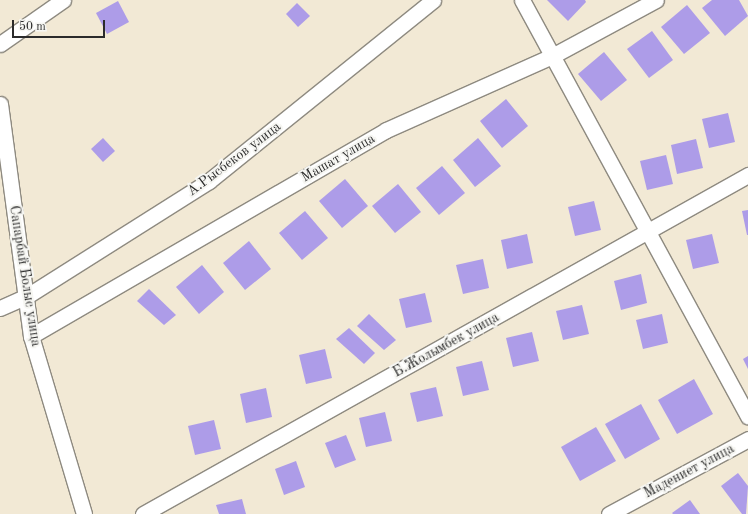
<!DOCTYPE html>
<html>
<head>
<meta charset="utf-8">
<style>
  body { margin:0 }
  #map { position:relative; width:748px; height:514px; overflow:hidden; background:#f2e9d5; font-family:"Old Standard TT",serif }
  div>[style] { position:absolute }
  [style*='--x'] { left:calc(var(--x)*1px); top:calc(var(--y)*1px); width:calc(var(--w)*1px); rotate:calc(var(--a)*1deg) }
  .building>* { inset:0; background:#ad9ce8 }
  .roads { filter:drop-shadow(1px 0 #8e8a80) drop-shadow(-1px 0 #8e8a80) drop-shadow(0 1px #8e8a80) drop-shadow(0 -1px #8e8a80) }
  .minor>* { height:15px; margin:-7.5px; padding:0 7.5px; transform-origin:7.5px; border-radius:7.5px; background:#fff }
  span { translate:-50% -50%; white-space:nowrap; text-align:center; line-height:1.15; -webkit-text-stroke:4px #f6f6f2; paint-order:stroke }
  .street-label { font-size:14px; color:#2b2b2b }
  .scale { position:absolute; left:12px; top:20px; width:93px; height:18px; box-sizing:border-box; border:2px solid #2b2b2b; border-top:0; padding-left:5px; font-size:12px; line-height:14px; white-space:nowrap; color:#2b2b2b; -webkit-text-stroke:3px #f6f6f2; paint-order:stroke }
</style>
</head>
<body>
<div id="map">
  <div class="building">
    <i style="clip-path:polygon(547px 0,585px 0,586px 2px,568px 21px)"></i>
    <i style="clip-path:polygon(712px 0,739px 0,748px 16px,725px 36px,702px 8px)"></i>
    <i style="clip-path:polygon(118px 1px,129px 22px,107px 34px,96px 13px)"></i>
    <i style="clip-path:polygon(297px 3px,310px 16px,298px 27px,286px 14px)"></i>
    <i style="clip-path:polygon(687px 5px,710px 33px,684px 54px,661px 27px)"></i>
    <i style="clip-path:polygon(652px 31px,673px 60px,649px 78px,627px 49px)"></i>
    <i style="clip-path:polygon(604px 52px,627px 80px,601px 101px,578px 74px)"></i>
    <i style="clip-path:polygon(506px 99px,528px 126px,502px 148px,480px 121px)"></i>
    <i style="clip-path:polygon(728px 113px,735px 142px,709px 148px,702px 119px)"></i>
    <i style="clip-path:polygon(103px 138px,115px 151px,103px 162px,91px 149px)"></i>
    <i style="clip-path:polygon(478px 138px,501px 166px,475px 187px,453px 160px)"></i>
    <i style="clip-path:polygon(696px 139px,703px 168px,677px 174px,671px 145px)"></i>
    <i style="clip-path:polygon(666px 155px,673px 184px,647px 190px,640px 161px)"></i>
    <i style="clip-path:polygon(442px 166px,465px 193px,439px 215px,416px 188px)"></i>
    <i style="clip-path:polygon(345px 179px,368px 206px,342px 228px,319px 201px)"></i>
    <i style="clip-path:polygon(398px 184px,421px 212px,395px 233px,372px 206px)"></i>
    <i style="clip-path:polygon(594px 201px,601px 230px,575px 236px,568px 207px)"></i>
    <i style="clip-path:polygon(748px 210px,748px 235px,747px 235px,742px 211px)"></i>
    <i style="clip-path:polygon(305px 211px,328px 238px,302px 260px,279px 233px)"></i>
    <i style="clip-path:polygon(527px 234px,533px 263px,507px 269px,501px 240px)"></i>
    <i style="clip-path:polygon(712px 234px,719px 263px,693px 269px,686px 240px)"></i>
    <i style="clip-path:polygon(249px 241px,271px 269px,245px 290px,223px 263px)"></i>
    <i style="clip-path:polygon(483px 259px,489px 288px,463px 294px,456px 265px)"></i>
    <i style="clip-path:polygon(202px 265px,224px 292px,199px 314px,176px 287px)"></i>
    <i style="clip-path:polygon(641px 274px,647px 303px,621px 310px,614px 281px)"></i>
    <i style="clip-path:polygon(149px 289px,176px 315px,164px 325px,137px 301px)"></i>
    <i style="clip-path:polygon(425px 293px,432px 322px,406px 328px,399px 299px)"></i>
    <i style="clip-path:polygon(582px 305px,589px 334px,563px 340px,556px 311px)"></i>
    <i style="clip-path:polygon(369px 314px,396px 340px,384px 350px,357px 326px)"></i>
    <i style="clip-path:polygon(662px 314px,668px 343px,643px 349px,636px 320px)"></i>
    <i style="clip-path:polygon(349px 328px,375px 353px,364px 364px,336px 339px)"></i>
    <i style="clip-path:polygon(532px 332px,539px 361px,513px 367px,506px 338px)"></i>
    <i style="clip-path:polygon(325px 349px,332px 378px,306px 384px,299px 355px)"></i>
    <i style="clip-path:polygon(748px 356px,748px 369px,743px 359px)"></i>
    <i style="clip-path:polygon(482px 361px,489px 390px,463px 396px,456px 367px)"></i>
    <i style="clip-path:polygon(694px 379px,713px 414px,677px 434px,658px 400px)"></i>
    <i style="clip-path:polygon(436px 387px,443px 416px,417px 422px,410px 393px)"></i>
    <i style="clip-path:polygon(266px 388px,272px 417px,246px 423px,240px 394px)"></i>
    <i style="clip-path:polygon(641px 404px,660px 439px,625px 459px,605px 424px)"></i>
    <i style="clip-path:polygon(385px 412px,392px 441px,366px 447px,359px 418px)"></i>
    <i style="clip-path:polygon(214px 420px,221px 449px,195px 455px,188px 426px)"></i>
    <i style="clip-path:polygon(596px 427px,616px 461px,580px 481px,561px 447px)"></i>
    <i style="clip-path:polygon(346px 435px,356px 460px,335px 468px,325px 443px)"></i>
    <i style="clip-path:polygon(296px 461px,305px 487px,284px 495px,275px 469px)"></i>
    <i style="clip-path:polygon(738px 473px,748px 486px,746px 514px,742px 514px,721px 486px)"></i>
    <i style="clip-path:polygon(242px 499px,246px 514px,219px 514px,216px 505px)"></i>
    <i style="clip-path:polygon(690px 500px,700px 514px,673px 514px,672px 513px)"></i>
  </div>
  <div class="roads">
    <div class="minor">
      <i style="--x:522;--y:0;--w:474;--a:61.5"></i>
      <i style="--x:0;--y:44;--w:77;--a:-34.9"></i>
      <i style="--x:0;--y:104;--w:234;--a:82.4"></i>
      <i style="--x:31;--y:336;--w:186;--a:73.4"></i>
      <i style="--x:0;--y:308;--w:30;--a:-24"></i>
      <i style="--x:27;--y:296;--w:215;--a:-32.3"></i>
      <i style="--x:209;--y:181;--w:288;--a:-38.9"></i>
      <i style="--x:31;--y:336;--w:410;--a:-30.1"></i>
      <i style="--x:386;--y:130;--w:182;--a:-24"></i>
      <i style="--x:552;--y:56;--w:118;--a:-28.3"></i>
      <i style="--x:143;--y:514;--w:694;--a:-29.26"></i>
      <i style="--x:609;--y:514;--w:158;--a:-28.3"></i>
    </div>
  </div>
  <div class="street-label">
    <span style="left:338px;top:158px;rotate:-30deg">Машат улица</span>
    <span style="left:234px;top:159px;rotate:-37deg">А.Рысбеков улица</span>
    <span style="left:25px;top:276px;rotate:81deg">Сапарбай Болыс улица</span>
    <span style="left:446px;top:345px;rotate:-29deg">Б.Жолымбек улица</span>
    <span style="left:689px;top:471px;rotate:-28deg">Мадениет улица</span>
  </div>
  <div class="scale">50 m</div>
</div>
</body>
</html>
